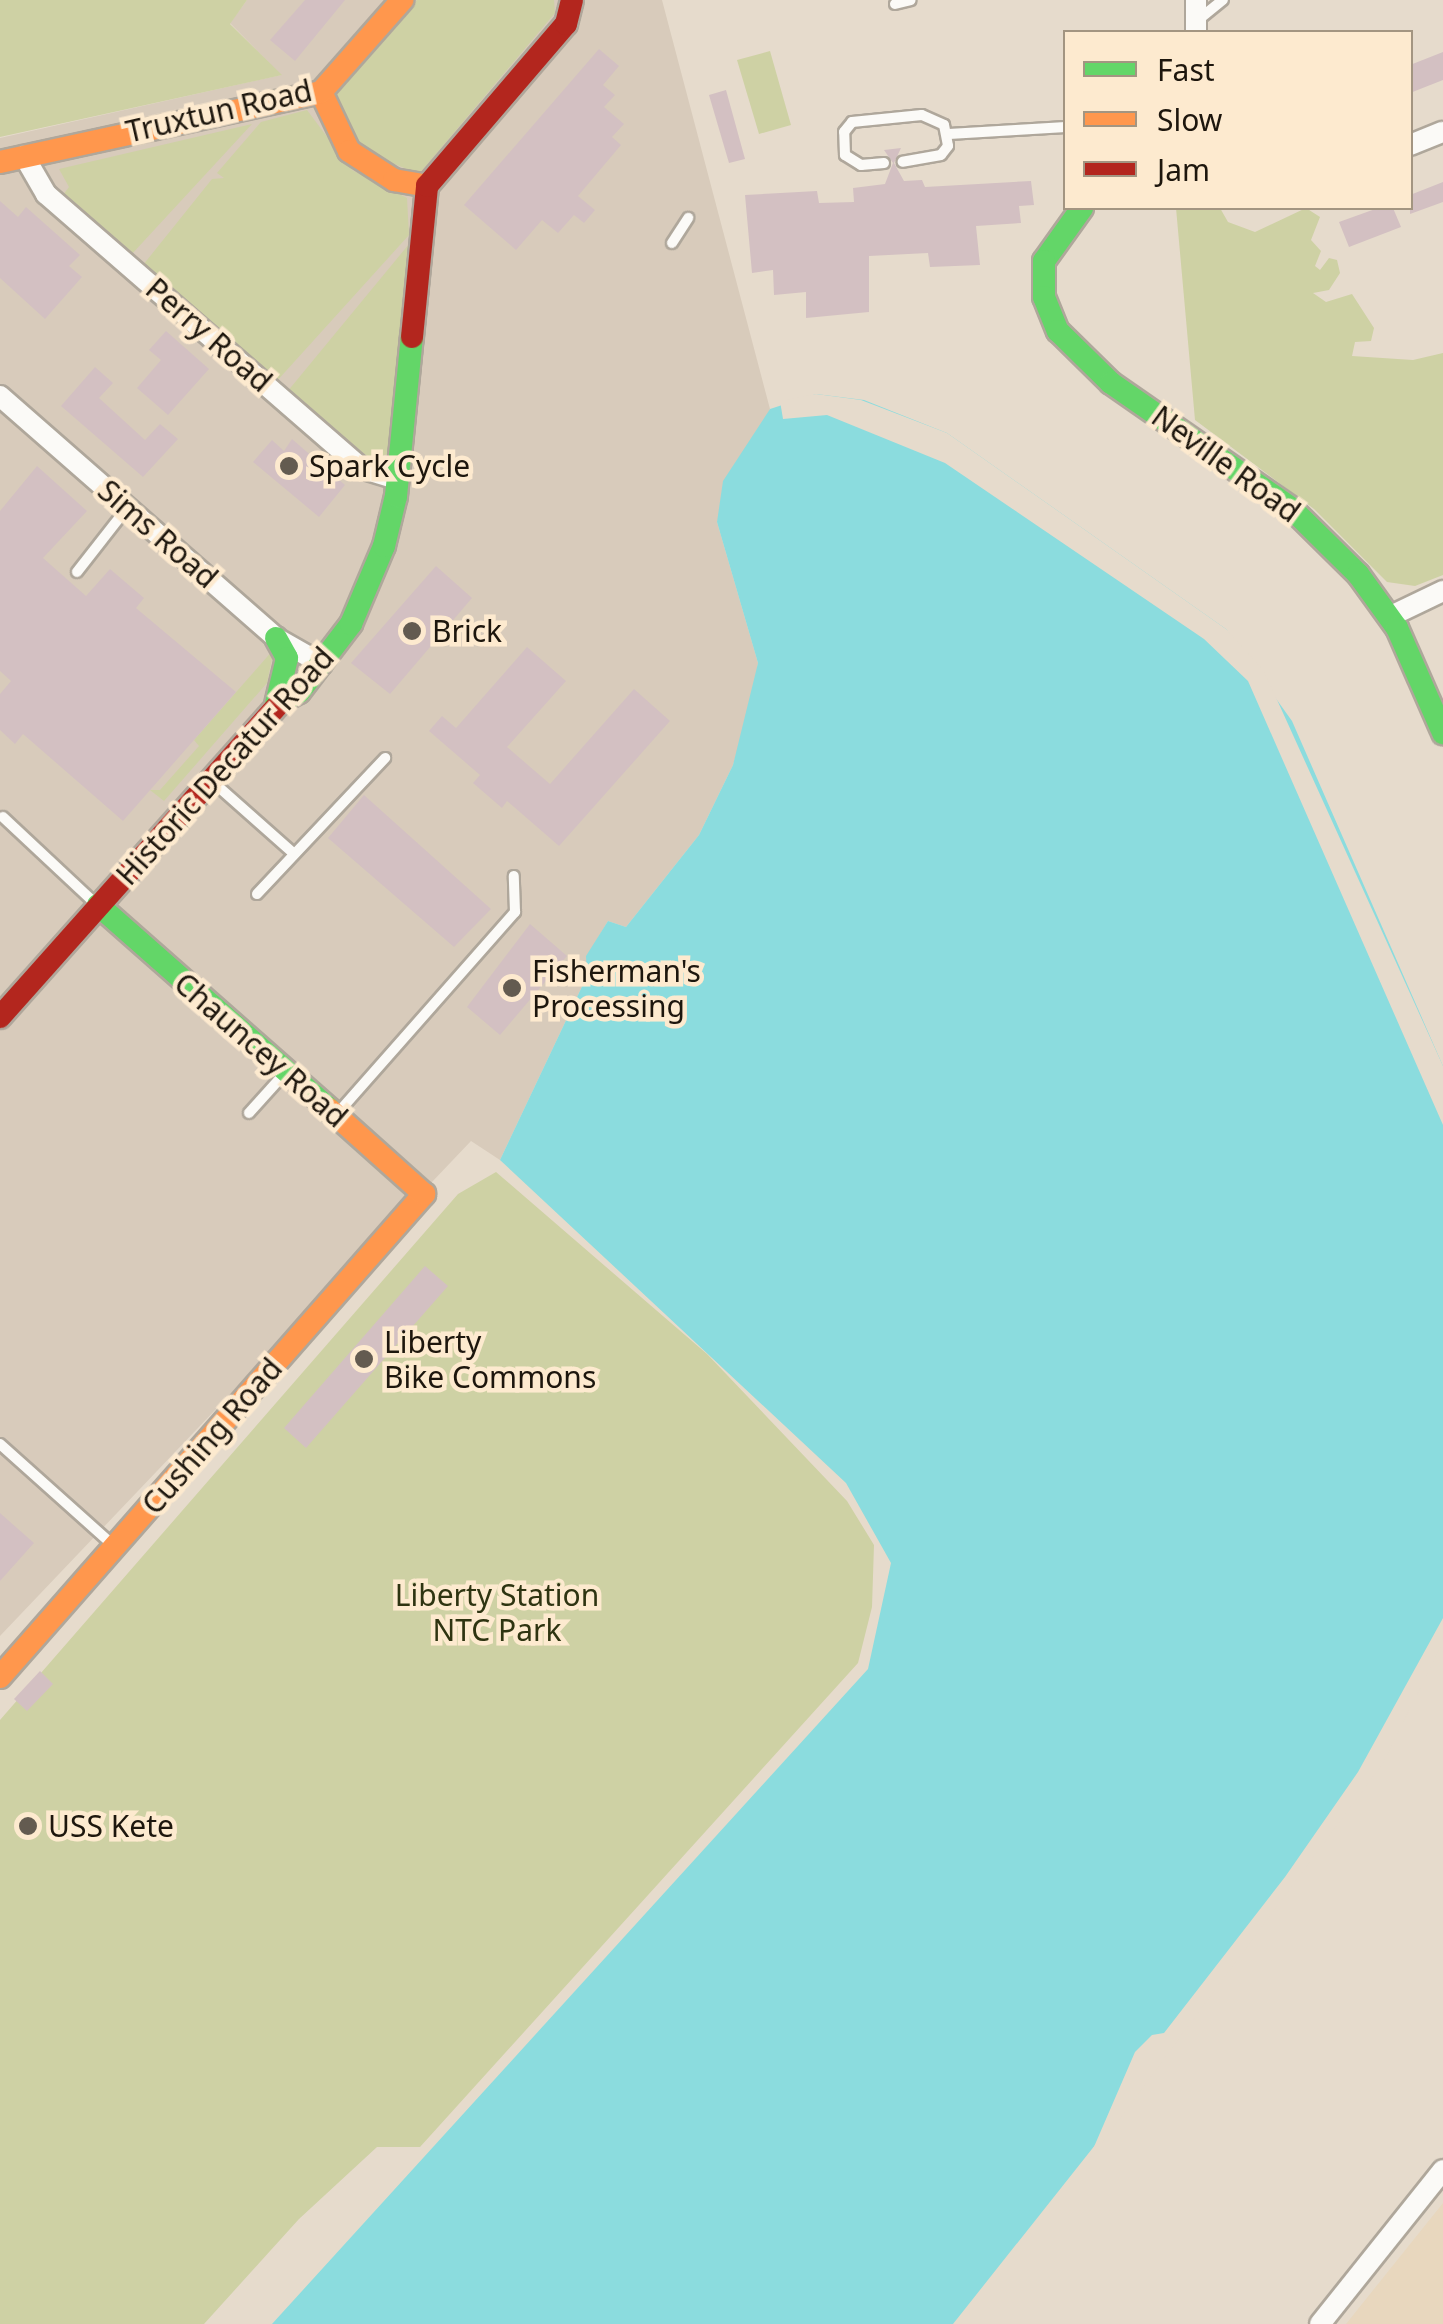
<!DOCTYPE html>
<html>
<head>
<meta charset="utf-8">
<style>
  body { margin:0 }
  #map { position:relative; width:1443px; height:2324px; overflow:hidden; background:#e6dbcc; font-family:"Noto Sans",sans-serif }
  div>[style] { position:absolute }
  [style*='--x'] { left:calc(var(--x)*1px); top:calc(var(--y)*1px); width:calc(var(--w)*1px); rotate:calc(var(--a)*1deg) }
  .commercial>* { inset:0; background:#d8cbbb }
  .built>* { inset:0; background:#e8d7be }
  .green>* { inset:0; background:#ced1a4 }
  .water>* { inset:0; background:#8bdcde }
  .pier>* { inset:0; background:#e6dbcc }
  .building>* { inset:0; background:#d3c0c2 }
  .roads { filter:drop-shadow(2px 0 #afa79b) drop-shadow(-2px 0 #afa79b) drop-shadow(0 2px #afa79b) drop-shadow(0 -2px #afa79b) }
  .lane>* { height:10px; margin:-5px; padding:0 5px; transform-origin:5px; border-radius:5px; background:#fbfaf7 }
  .street>* { height:20px; margin:-10px; padding:0 10px; transform-origin:10px; border-radius:10px; background:#fbfaf7 }
  .fast>* { height:22px; margin:-11px; padding:0 11px; transform-origin:11px; border-radius:11px; background:#63d668 }
  .slow>* { height:22px; margin:-11px; padding:0 11px; transform-origin:11px; border-radius:11px; background:#ff974d }
  .jam>* { height:22px; margin:-11px; padding:0 11px; transform-origin:11px; border-radius:11px; background:#b3261e }
  .dots>* { width:28px; height:28px; translate:-50% -50%; box-sizing:border-box; border:5px solid #fdeacf; border-radius:50% }
  span { translate:-50% -50%; white-space:nowrap; text-align:center; line-height:1.15; -webkit-text-stroke:9px #fdeacf; paint-order:stroke }
  .street-label { font-size:30px; color:#1d160d }
  .poi-label { font-size:30px; color:#1d160d }
  .left { translate:0 -50%; text-align:left }
  .park-label { font-size:30px; color:#2e3411 }
  .legend { position:absolute; left:1063px; top:30px; width:350px; height:180px; box-sizing:border-box; background:#fdeacf; border:2px solid #a39581; margin:0; padding:12px 18px; list-style:none; font-size:30px; color:#1d160d }
  .legend li { display:flex; align-items:center; gap:20px; height:50px }
  .legend b { width:50px; border:2px solid #a39581 }
</style>
</head>
<body>
<div id="map">
  <div class="commercial">
    <i style="clip-path:polygon(247px 0,662px 0,770px 409px,717px 522px,758px 663px,754px 696px,733px 765px,699px 835px,626px 927px,608px 921px,587px 956px,587px 976px,500px 1160px,471px 1141px,0 1636px,0 138px,281px 75px,230px 23px)"></i>
  </div>
  <div class="built">
    <i style="clip-path:polygon(1443px 2203px,1443px 2324px,1346px 2324px)"></i>
  </div>
  <div class="green">
    <i style="clip-path:polygon(0 0,247px 0,230px 24px,282px 75px,0 137px)"></i>
    <i style="clip-path:polygon(417px 0,554px 0,555px 13px,419px 174px,365px 152px,333px 97px)"></i>
    <i style="clip-path:polygon(770px 51px,791px 125px,759px 134px,737px 60px)"></i>
    <i style="clip-path:polygon(307px 110px,352px 170px,407px 198px,409px 235px,276px 382px,143px 265px,212px 179px,224px 178px,217px 173px,261px 122px)"></i>
    <i style="clip-path:polygon(252px 124px,131px 255px,63px 195px,69px 187px,59px 169px)"></i>
    <i style="clip-path:polygon(1176px 208px,1220px 208px,1228px 222px,1255px 232px,1306px 208px,1320px 217px,1311px 240px,1321px 251px,1315px 266px,1320px 270px,1329px 258px,1337px 260px,1340px 273px,1329px 290px,1313px 293px,1326px 302px,1352px 294px,1374px 328px,1371px 341px,1355px 342px,1352px 356px,1413px 360px,1443px 353px,1443px 575px,1415px 586px,1387px 582px,1314px 509px,1195px 420px)"></i>
    <i style="clip-path:polygon(414px 238px,390px 453px,372px 460px,287px 392px)"></i>
    <i style="clip-path:polygon(274px 649px,267px 683px,164px 801px,150px 790px,160px 790px,199px 746px,194px 740px)"></i>
    <i style="clip-path:polygon(496px 1172px,707px 1354px,847px 1501px,874px 1545px,872px 1607px,858px 1663px,420px 2147px,377px 2147px,299px 2219px,204px 2324px,0 2324px,0 1720px,458px 1194px)"></i>
  </div>
  <div class="water">
    <i style="clip-path:polygon(816px 394px,864px 400px,947px 433px,1226px 629px,1292px 721px,1443px 1066px,1443px 1630px,1379px 1760px,1130px 2101px,953px 2324px,272px 2324px,868px 1669px,891px 1563px,846px 1483px,500px 1160px,587px 976px,586px 956px,608px 921px,626px 927px,699px 835px,733px 765px,758px 663px,717px 522px,723px 481px,770px 409px)"></i>
  </div>
  <div class="pier">
    <i style="clip-path:polygon(816px 394px,861px 400px,947px 433px,1226px 629px,1264px 671px,1443px 1066px,1443px 1125px,1248px 681px,1204px 639px,945px 463px,827px 415px,783px 419px,780px 401px)"></i>
    <i style="clip-path:polygon(1443px 1618px,1443px 1642px,1383px 1763px,1087px 2163px,1135px 2052px,1152px 2035px,1164px 2033px,1285px 1877px,1358px 1772px)"></i>
  </div>
  <div class="building">
    <i style="clip-path:polygon(305px 0,345px 0,295px 61px,270px 40px)"></i>
    <i style="clip-path:polygon(599px 49px,619px 66px,603px 85px,615px 95px,604px 107px,624px 124px,612px 137px,621px 145px,578px 196px,595px 210px,584px 223px,574px 215px,558px 233px,542px 220px,516px 250px,464px 205px)"></i>
    <i style="clip-path:polygon(1443px 52px,1443px 80px,1410px 93px,1410px 65px)"></i>
    <i style="clip-path:polygon(726px 90px,745px 159px,729px 163px,709px 95px)"></i>
    <i style="clip-path:polygon(901px 148px,894px 163px,904px 181px,922px 180px,925px 187px,1031px 181px,1034px 205px,1019px 206px,1021px 223px,976px 226px,980px 265px,930px 267px,928px 253px,869px 256px,869px 312px,806px 318px,806px 292px,774px 295px,773px 270px,752px 273px,745px 195px,817px 191px,819px 203px,854px 202px,853px 188px,885px 184px,893px 163px,884px 150px)"></i>
    <i style="clip-path:polygon(1443px 182px,1443px 202px,1410px 214px,1410px 195px)"></i>
    <i style="clip-path:polygon(0 201px,18px 217px,26px 207px,80px 255px,69px 266px,82px 277px,45px 319px,0 278px)"></i>
    <i style="clip-path:polygon(1378px 208px,1393px 208px,1401px 227px,1349px 247px,1339px 222px)"></i>
    <i style="clip-path:polygon(166px 331px,209px 369px,168px 415px,137px 388px,161px 360px,149px 350px)"></i>
    <i style="clip-path:polygon(95px 367px,113px 383px,99px 398px,145px 440px,160px 424px,178px 439px,143px 477px,61px 406px)"></i>
    <i style="clip-path:polygon(292px 439px,345px 485px,319px 517px,253px 462px,272px 440px,284px 451px)"></i>
    <i style="clip-path:polygon(37px 466px,87px 511px,43px 558px,86px 596px,110px 569px,144px 598px,136px 608px,236px 692px,123px 821px,23px 734px,15px 744px,0 730px,0 694px,11px 681px,0 671px,0 511px)"></i>
    <i style="clip-path:polygon(436px 566px,472px 598px,390px 694px,351px 663px)"></i>
    <i style="clip-path:polygon(527px 647px,566px 681px,507px 747px,550px 784px,634px 689px,670px 721px,559px 846px,507px 801px,502px 808px,473px 783px,480px 775px,429px 731px,442px 716px,456px 728px)"></i>
    <i style="clip-path:polygon(364px 795px,491px 909px,454px 947px,328px 838px)"></i>
    <i style="clip-path:polygon(530px 924px,567px 956px,500px 1035px,467px 1007px)"></i>
    <i style="clip-path:polygon(425px 1266px,448px 1286px,306px 1448px,284px 1428px)"></i>
    <i style="clip-path:polygon(0 1513px,34px 1543px,0 1581px)"></i>
    <i style="clip-path:polygon(40px 1671px,53px 1684px,27px 1711px,14px 1699px)"></i>
  </div>
  <div class="roads">
    <div class="lane">
      <i style="--x:895;--y:4;--w:16;--a:-14"></i>
      <i style="--x:1198;--y:20;--w:32;--a:-39"></i>
      <i style="--x:949;--y:134;--w:117;--a:-3.4"></i>
      <i style="--x:884;--y:163;--w:23;--a:175"></i>
      <i style="--x:861;--y:165;--w:19;--a:-148"></i>
      <i style="--x:845;--y:155;--w:23;--a:-92"></i>
      <i style="--x:844;--y:132;--w:13;--a:-51"></i>
      <i style="--x:852;--y:122;--w:70;--a:-5.7"></i>
      <i style="--x:922;--y:115;--w:24;--a:24"></i>
      <i style="--x:944;--y:125;--w:21;--a:79"></i>
      <i style="--x:948;--y:146;--w:11;--a:128"></i>
      <i style="--x:941;--y:155;--w:39;--a:170"></i>
      <i style="--x:672;--y:243;--w:30;--a:-57"></i>
      <i style="--x:77;--y:572;--w:81;--a:-52"></i>
      <i style="--x:213;--y:782;--w:104;--a:41.5"></i>
      <i style="--x:3;--y:817;--w:129;--a:43.1"></i>
      <i style="--x:257;--y:894;--w:187;--a:-46.7"></i>
      <i style="--x:249;--y:1113;--w:54;--a:-48"></i>
      <i style="--x:336;--y:1115;--w:271;--a:-48.6"></i>
      <i style="--x:515;--y:912;--w:36;--a:-92"></i>
      <i style="--x:0;--y:1444;--w:153;--a:41.8"></i>
    </div>
    <div class="street">
      <i style="--x:1196;--y:0;--w:32;--a:90"></i>
      <i style="--x:1410;--y:145;--w:35;--a:-22"></i>
      <i style="--x:24;--y:156;--w:44;--a:59.9"></i>
      <i style="--x:46;--y:194;--w:417;--a:41"></i>
      <i style="--x:361;--y:468;--w:39;--a:17"></i>
      <i style="--x:0;--y:396;--w:367;--a:41.2"></i>
      <i style="--x:276;--y:638;--w:53;--a:29.5"></i>
      <i style="--x:1391;--y:616;--w:58;--a:-25.7"></i>
      <i style="--x:1320;--y:2324;--w:197;--a:-51.4"></i>
    </div>
    <div class="fast">
      <i style="--x:1082;--y:208;--w:65;--a:125.6"></i>
      <i style="--x:1044;--y:261;--w:36;--a:90"></i>
      <i style="--x:1044;--y:297;--w:37;--a:68"></i>
      <i style="--x:1058;--y:331;--w:74;--a:44.5"></i>
      <i style="--x:1111;--y:383;--w:221;--a:34.8"></i>
      <i style="--x:1292;--y:509;--w:93;--a:44.6"></i>
      <i style="--x:1358;--y:574;--w:67;--a:54.2"></i>
      <i style="--x:1397;--y:628;--w:115;--a:66.3"></i>
      <i style="--x:276;--y:638;--w:23;--a:61"></i>
      <i style="--x:287;--y:658;--w:47;--a:103.4"></i>
      <i style="--x:282;--y:701;--w:19;--a:-28"></i>
      <i style="--x:299;--y:692;--w:86;--a:-52.6"></i>
      <i style="--x:351;--y:624;--w:85;--a:-67.1"></i>
      <i style="--x:384;--y:546;--w:51;--a:-76.5"></i>
      <i style="--x:396;--y:496;--w:160;--a:-84.3"></i>
      <i style="--x:98;--y:905;--w:308;--a:41.4"></i>
    </div>
    <div class="slow">
      <i style="--x:321;--y:92;--w:65;--a:64.6"></i>
      <i style="--x:349;--y:151;--w:54;--a:32.8"></i>
      <i style="--x:394;--y:180;--w:34;--a:10"></i>
      <i style="--x:0;--y:162;--w:329;--a:-12.3"></i>
      <i style="--x:321;--y:92;--w:123;--a:-48.6"></i>
      <i style="--x:0;--y:1677;--w:643;--a:-48.72"></i>
      <i style="--x:424;--y:1194;--w:127;--a:-138.2"></i>
    </div>
    <div class="jam">
      <i style="--x:412;--y:337;--w:152;--a:-84.3"></i>
      <i style="--x:427;--y:186;--w:213;--a:-49.4"></i>
      <i style="--x:566;--y:24;--w:25;--a:-76"></i>
      <i style="--x:0;--y:1017;--w:424;--a:-48.3"></i>
    </div>
  </div>
  <div class="dots">
    <i style="left:289px;top:466px;background:#635b50"></i>
    <i style="left:412px;top:631px;background:#635b50"></i>
    <i style="left:512px;top:988px;background:#635b50"></i>
    <i style="left:364px;top:1359px;background:#635b50"></i>
    <i style="left:28px;top:1826px;background:#635b50"></i>
  </div>
  <div class="street-label">
    <span style="left:219px;top:111px;rotate:-13deg">Truxtun Road</span>
    <span style="left:209px;top:335px;rotate:41deg">Perry Road</span>
    <span style="left:1226px;top:464px;rotate:36deg">Neville Road</span>
    <span style="left:158px;top:534px;rotate:41deg">Sims Road</span>
    <span style="left:225px;top:766px;rotate:-48deg">Historic Decatur Road</span>
    <span style="left:261px;top:1050px;rotate:41deg">Chauncey Road</span>
    <span style="left:212px;top:1436px;rotate:-49deg">Cushing Road</span>
  </div>
  <div class="poi-label">
    <span class="left" style="left:309px;top:466px">Spark Cycle</span>
    <span class="left" style="left:432px;top:631px">Brick</span>
    <span class="left" style="left:532px;top:988px">Fisherman's<br>Processing</span>
    <span class="left" style="left:384px;top:1359px">Liberty<br>Bike Commons</span>
    <span class="left" style="left:48px;top:1826px">USS Kete</span>
  </div>
  <div class="park-label">
    <span style="left:497px;top:1612px">Liberty Station<br>NTC Park</span>
  </div>
  <ul class="legend">
  <li><b style="height:12px;background:#63d668"></b>Fast</li>
  <li><b style="height:12px;background:#ff974d"></b>Slow</li>
  <li><b style="height:12px;background:#b3261e"></b>Jam</li>
  </ul>
</div>
</body>
</html>
